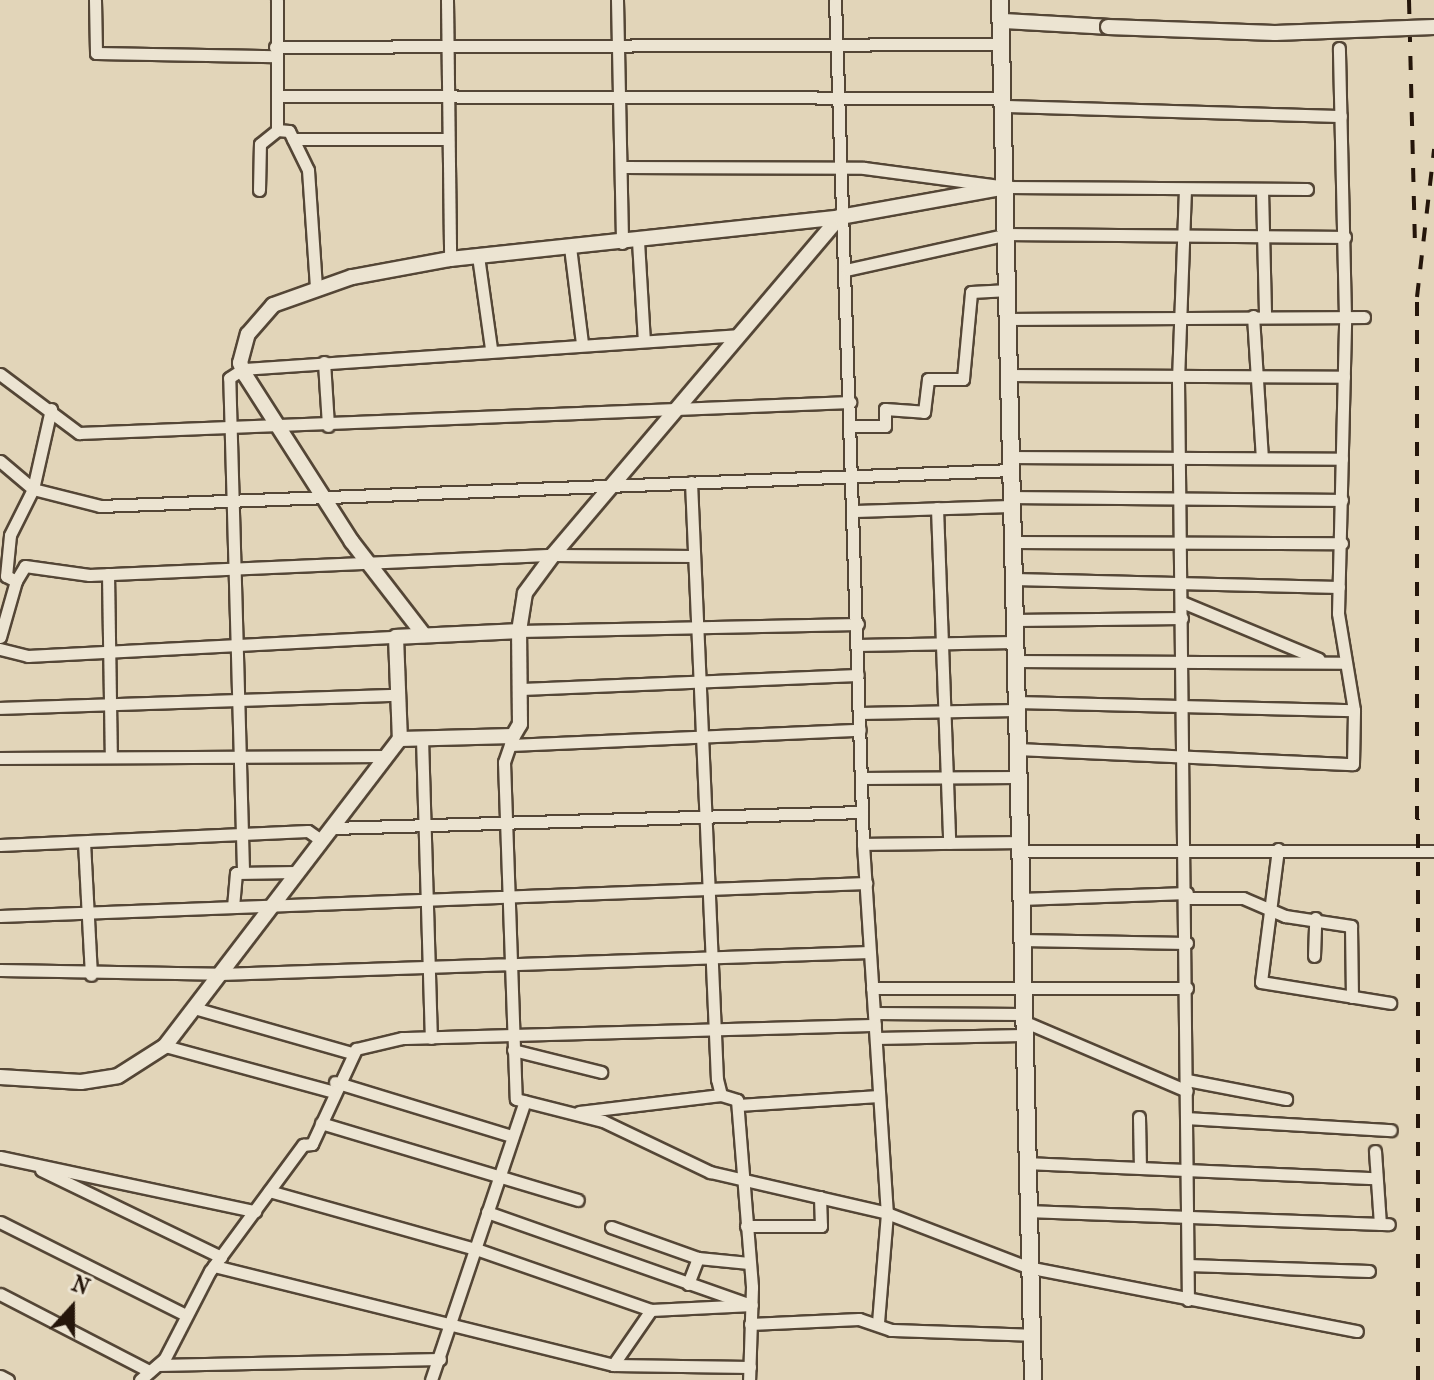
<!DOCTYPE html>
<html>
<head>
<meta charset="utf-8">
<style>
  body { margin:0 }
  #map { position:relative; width:1434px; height:1380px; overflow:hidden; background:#e2d5b9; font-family:"IM FELL French Canon",serif }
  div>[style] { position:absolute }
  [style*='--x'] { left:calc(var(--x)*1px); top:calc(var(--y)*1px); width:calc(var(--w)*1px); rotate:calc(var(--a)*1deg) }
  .roads { filter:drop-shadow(2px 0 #544636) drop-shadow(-2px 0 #544636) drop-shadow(0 2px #544636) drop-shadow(0 -2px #544636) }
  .minor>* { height:11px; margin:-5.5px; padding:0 5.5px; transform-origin:5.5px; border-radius:5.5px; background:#ece4d2 }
  .tertiary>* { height:14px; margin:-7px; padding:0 7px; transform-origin:7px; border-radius:7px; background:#ece4d2 }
  .secondary>* { height:16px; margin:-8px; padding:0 8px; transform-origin:8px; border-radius:8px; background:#ece4d2 }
  .rail>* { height:4px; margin-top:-2px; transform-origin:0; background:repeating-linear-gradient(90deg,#25160b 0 14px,transparent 0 28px) }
  .bridges { filter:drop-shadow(2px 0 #544636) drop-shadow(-2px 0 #544636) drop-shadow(0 2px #544636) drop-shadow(0 -2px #544636) }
  .tertiary-bridge>* { height:14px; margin:-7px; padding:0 7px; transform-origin:7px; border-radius:7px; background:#ece4d2 }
  span { translate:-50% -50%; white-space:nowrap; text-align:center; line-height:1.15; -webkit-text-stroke:6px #ece4d2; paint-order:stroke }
  .north { position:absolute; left:32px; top:1268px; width:80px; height:80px; -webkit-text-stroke:6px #ece4d2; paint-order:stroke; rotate:21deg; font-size:22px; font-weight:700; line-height:32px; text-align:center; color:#25160b }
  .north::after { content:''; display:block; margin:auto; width:28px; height:36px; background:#25160b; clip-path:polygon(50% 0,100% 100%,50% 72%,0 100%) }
</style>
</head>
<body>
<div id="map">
  <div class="roads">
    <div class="minor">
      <i style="--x:95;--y:0;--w:53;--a:88.9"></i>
      <i style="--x:96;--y:53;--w:180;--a:1"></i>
      <i style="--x:277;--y:0;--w:130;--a:90"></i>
      <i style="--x:277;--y:130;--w:12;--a:5"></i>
      <i style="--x:289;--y:131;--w:43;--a:64"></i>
      <i style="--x:308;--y:170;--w:117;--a:86.1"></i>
      <i style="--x:447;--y:0;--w:259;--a:89.3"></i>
      <i style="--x:617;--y:0;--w:243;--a:88.8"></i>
      <i style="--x:835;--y:0;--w:844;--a:88.1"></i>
      <i style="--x:863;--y:844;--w:370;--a:86.3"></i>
      <i style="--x:887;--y:1213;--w:110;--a:94.7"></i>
      <i style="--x:275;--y:47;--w:726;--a:-0.24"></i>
      <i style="--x:277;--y:96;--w:726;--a:0.16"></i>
      <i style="--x:1004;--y:106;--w:337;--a:1.7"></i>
      <i style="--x:293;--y:139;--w:155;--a:0"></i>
      <i style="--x:622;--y:167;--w:242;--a:0.2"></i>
      <i style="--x:864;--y:168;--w:144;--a:7.6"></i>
      <i style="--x:1007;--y:187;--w:300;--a:0.4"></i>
      <i style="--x:1185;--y:189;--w:191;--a:92.1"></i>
      <i style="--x:1178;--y:380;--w:920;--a:89.38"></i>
      <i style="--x:259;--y:190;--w:46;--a:-88.8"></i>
      <i style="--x:260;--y:144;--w:22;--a:-39"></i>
      <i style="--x:1262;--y:190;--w:126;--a:88.6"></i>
      <i style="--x:638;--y:241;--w:100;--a:86.6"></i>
      <i style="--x:570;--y:247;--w:98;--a:82.9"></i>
      <i style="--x:478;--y:256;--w:94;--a:82"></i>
      <i style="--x:846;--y:270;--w:166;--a:-12.5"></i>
      <i style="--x:1008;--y:234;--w:337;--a:0.5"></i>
      <i style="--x:1253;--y:316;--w:142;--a:86.4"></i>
      <i style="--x:1009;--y:319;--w:355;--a:-0.3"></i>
      <i style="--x:324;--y:362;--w:64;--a:86.4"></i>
      <i style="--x:0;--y:374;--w:99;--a:36.8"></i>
      <i style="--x:79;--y:433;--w:772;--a:-2.3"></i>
      <i style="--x:1010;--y:375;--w:334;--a:0.3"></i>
      <i style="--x:850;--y:426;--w:35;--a:0"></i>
      <i style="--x:885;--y:426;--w:17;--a:-90"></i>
      <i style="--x:885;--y:409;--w:39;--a:4"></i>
      <i style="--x:924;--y:412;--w:33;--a:-83"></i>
      <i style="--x:928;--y:379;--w:35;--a:0"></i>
      <i style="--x:963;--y:379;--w:87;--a:-84.7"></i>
      <i style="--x:971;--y:292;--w:38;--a:-3"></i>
      <i style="--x:1012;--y:457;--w:330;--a:0.3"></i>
      <i style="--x:0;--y:461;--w:43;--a:40.3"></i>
      <i style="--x:33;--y:489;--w:69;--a:14.2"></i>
      <i style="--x:100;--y:506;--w:913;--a:-2.26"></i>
      <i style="--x:691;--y:482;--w:598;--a:87.51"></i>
      <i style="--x:717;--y:1079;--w:16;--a:76"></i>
      <i style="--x:721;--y:1095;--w:17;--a:17"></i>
      <i style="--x:737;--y:1100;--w:188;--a:85.4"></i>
      <i style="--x:752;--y:1287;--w:93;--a:91.8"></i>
      <i style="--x:1012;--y:497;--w:330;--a:0.5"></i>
      <i style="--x:937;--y:508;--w:335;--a:87.9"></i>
      <i style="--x:853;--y:511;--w:159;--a:-1.8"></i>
      <i style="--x:1013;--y:542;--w:329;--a:0.2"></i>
      <i style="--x:108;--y:574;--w:183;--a:89.1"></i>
      <i style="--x:1014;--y:579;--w:325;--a:1.4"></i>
      <i style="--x:16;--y:581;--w:17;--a:-59"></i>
      <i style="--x:25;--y:566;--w:65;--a:8"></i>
      <i style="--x:89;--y:575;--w:464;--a:-2.5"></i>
      <i style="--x:553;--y:555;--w:140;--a:0.4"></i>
      <i style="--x:1182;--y:602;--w:148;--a:22.6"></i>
      <i style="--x:1014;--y:620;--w:168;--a:-0.7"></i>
      <i style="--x:519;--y:631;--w:339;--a:-1.2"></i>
      <i style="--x:0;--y:637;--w:58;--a:-74.1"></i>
      <i style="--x:16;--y:581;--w:11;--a:-153"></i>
      <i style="--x:6;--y:576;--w:41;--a:-84.4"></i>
      <i style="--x:10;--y:535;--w:51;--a:-63.4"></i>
      <i style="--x:33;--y:489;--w:82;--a:-77.3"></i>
      <i style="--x:857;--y:645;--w:157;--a:-1.1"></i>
      <i style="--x:0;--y:649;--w:29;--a:14"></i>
      <i style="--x:28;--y:656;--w:368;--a:-3"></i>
      <i style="--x:1015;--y:661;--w:329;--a:0.3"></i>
      <i style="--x:521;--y:689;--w:337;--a:-2.4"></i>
      <i style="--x:1016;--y:702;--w:338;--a:1.4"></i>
      <i style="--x:0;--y:708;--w:399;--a:-1.9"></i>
      <i style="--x:859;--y:713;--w:157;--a:-1.1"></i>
      <i style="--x:513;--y:736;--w:28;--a:109"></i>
      <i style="--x:504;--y:762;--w:337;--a:88"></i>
      <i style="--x:516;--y:1099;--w:90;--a:14.2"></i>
      <i style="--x:603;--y:1121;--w:119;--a:25.5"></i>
      <i style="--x:710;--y:1172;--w:182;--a:13"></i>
      <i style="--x:887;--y:1213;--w:150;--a:21.1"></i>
      <i style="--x:1027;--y:1267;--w:336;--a:11"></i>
      <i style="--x:422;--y:738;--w:300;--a:88.3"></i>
      <i style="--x:510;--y:745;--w:350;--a:-2.5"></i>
      <i style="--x:1017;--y:749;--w:336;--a:2.6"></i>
      <i style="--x:1353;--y:764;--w:54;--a:-88.9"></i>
      <i style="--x:1354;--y:710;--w:98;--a:-99.4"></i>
      <i style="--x:1338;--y:613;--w:296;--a:-88.6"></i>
      <i style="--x:1345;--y:317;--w:269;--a:-91.3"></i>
      <i style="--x:0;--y:758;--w:382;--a:-0.3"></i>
      <i style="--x:861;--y:778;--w:156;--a:-0.4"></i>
      <i style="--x:332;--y:828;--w:530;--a:-1.73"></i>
      <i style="--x:84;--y:842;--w:133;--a:87"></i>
      <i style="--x:863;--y:844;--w:156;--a:-0.7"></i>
      <i style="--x:0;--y:845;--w:308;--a:-2.6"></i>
      <i style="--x:308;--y:831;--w:16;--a:35"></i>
      <i style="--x:1278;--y:849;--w:134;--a:97.3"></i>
      <i style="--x:1261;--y:982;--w:131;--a:9.2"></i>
      <i style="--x:1019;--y:851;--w:415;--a:0"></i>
      <i style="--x:243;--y:870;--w:492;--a:-91.6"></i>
      <i style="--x:229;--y:378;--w:17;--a:-33"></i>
      <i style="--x:243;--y:369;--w:497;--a:-3.9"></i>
      <i style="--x:1187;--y:898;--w:56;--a:0"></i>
      <i style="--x:1243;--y:898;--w:46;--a:23.2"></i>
      <i style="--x:1285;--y:916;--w:67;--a:8.6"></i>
      <i style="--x:1351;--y:926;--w:71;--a:89.2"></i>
      <i style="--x:1020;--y:899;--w:167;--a:-2.1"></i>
      <i style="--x:233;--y:907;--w:34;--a:-85"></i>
      <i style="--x:236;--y:873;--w:60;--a:-1"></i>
      <i style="--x:0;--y:916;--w:867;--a:-2.18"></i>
      <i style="--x:1021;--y:940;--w:166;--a:1"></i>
      <i style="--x:1314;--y:956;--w:38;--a:-88"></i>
      <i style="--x:0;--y:970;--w:220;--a:1"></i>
      <i style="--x:220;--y:974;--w:650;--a:-1.94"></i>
      <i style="--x:872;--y:988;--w:315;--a:0"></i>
      <i style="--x:194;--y:1008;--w:164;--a:15.9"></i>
      <i style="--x:874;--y:1013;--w:148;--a:0.4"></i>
      <i style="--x:1023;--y:1021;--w:178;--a:23.1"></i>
      <i style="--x:876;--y:1038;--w:147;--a:-1.2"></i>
      <i style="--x:165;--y:1046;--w:172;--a:15.2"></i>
      <i style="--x:513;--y:1050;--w:91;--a:14"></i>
      <i style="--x:1187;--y:1080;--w:101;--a:10.9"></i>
      <i style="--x:335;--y:1082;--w:185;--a:17"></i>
      <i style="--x:738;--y:1105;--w:141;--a:-3.7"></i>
      <i style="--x:579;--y:1112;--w:143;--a:-6.8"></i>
      <i style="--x:1139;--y:1117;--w:50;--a:88.9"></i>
      <i style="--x:1187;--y:1118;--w:204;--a:3.4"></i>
      <i style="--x:321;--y:1123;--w:268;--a:16.7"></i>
      <i style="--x:1375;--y:1151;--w:73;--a:86.1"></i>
      <i style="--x:0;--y:1157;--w:261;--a:12"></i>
      <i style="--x:1025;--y:1163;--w:350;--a:2.5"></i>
      <i style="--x:41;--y:1170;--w:200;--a:25.8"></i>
      <i style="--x:269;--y:1191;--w:215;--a:15.7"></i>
      <i style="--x:476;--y:1249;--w:185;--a:19.2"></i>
      <i style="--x:651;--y:1310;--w:101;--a:-2.8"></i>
      <i style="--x:1026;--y:1211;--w:363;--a:2.1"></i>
      <i style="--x:487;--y:1212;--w:275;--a:19.4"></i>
      <i style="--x:0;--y:1222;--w:208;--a:26.6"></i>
      <i style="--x:746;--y:1226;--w:75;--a:0"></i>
      <i style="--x:821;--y:1226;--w:29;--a:-92"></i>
      <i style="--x:611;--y:1227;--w:92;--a:19.6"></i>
      <i style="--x:698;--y:1258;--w:51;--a:5.6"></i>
      <i style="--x:1188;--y:1265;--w:181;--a:1.9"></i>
      <i style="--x:214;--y:1266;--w:411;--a:13.9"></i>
      <i style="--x:613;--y:1365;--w:137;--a:0.8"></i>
      <i style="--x:688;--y:1284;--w:28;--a:-69"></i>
      <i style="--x:0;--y:1294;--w:168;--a:27.3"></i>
      <i style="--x:750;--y:1324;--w:109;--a:-2.6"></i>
      <i style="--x:859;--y:1319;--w:34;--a:19"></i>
      <i style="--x:891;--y:1330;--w:141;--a:2"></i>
      <i style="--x:158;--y:1365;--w:282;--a:-1.2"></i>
      <i style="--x:613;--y:1365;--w:67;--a:-55.4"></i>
      <i style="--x:0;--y:1376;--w:9;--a:27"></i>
      <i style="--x:140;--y:1380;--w:33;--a:-41"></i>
      <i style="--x:165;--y:1358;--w:98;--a:-62.7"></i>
      <i style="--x:210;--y:1271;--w:157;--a:-53.6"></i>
      <i style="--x:303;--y:1145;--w:9;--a:-6"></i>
      <i style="--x:312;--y:1144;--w:105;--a:-65.1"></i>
      <i style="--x:356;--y:1049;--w:47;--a:-13.4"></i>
      <i style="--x:402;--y:1038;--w:473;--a:-1.6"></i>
      <i style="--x:431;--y:1380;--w:294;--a:-71.4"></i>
    </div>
    <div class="tertiary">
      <i style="--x:1002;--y:21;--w:106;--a:3.2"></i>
      <i style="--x:519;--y:631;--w:38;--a:-81"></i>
      <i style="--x:525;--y:593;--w:47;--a:-53.6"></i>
      <i style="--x:553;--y:555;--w:443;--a:-49.7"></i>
      <i style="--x:424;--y:635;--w:118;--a:-127.7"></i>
      <i style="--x:352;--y:542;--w:198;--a:-122.6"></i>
      <i style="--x:245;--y:375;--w:13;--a:-113"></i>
      <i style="--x:240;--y:363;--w:30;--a:-75"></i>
      <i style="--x:248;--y:334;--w:38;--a:-49"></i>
      <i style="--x:273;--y:305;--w:84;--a:-19.5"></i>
      <i style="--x:352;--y:277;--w:100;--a:-10.4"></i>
      <i style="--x:450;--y:259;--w:392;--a:-6.1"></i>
      <i style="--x:840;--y:217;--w:170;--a:-10.2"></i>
      <i style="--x:0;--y:1077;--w:81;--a:3.5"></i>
      <i style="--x:81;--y:1082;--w:37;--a:-9"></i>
      <i style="--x:118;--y:1076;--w:56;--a:-32.6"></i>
      <i style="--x:165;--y:1046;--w:387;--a:-52.6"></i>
      <i style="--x:400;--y:739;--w:113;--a:-1.5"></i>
      <i style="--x:513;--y:736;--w:14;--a:-60"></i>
      <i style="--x:520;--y:724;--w:93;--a:-90.6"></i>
      <i style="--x:519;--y:631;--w:123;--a:177.2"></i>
      <i style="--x:396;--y:637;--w:102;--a:87.8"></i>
    </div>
    <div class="secondary">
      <i style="--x:1000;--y:0;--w:1380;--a:88.63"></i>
    </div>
  </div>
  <div class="rail">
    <i style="--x:1409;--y:0;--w:244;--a:88.6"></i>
    <i style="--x:1418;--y:1380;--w:1083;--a:-90.05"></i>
    <i style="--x:1417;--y:297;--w:149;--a:-83.4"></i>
  </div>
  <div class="bridges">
    <div class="tertiary-bridge">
      <i style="--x:1108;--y:27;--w:167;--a:2.1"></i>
      <i style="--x:1275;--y:33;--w:159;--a:-2.2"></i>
    </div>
  </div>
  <div class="north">N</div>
</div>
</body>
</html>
